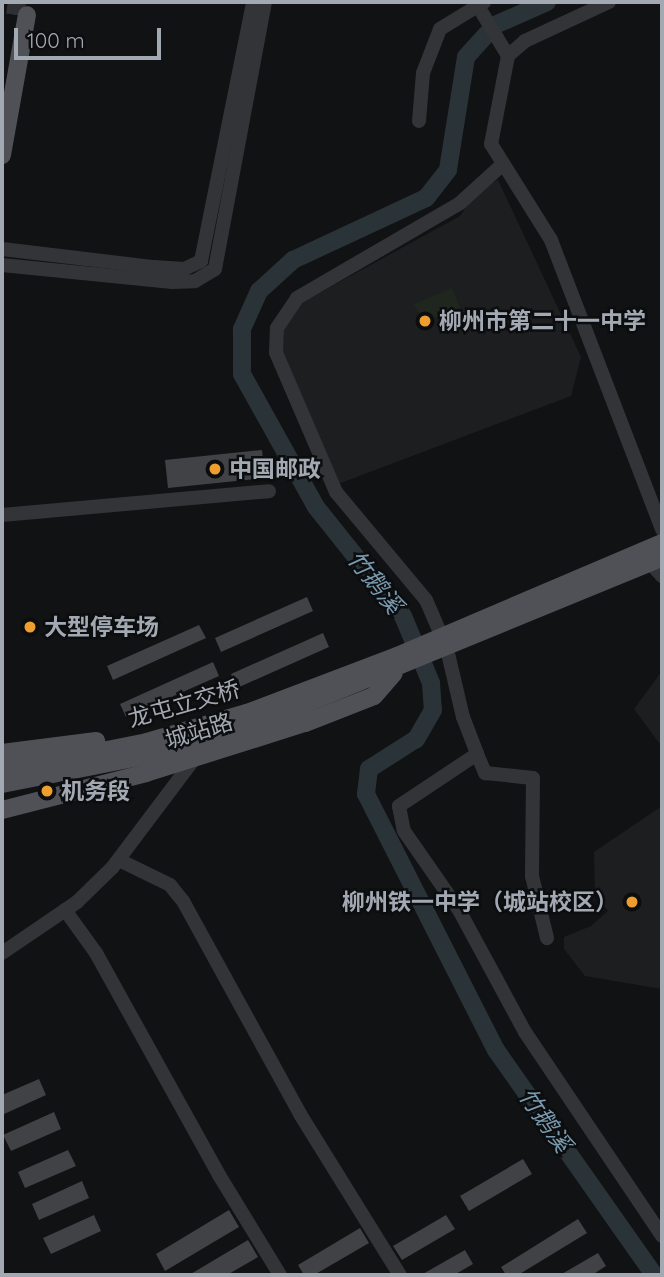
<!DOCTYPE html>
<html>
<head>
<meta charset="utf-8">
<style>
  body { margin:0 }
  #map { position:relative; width:664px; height:1277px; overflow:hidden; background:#111213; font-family:Quicksand,"Noto Sans SC",sans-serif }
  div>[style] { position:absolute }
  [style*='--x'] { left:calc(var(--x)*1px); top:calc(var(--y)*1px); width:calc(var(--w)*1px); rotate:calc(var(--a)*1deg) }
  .built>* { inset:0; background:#1d1e20 }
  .green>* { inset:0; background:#1e261e }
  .river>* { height:18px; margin:-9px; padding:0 9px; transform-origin:9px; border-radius:9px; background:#2a3338 }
  .building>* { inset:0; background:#404246 }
  .major-tunnel>* { height:18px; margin-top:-9px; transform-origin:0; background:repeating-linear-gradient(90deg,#2e3033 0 18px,transparent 0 27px) }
  .minor>* { height:14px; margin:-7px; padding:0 7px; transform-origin:7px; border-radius:7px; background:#333438 }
  .major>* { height:18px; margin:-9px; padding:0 9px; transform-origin:9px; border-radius:9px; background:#4f5157 }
  .dots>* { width:19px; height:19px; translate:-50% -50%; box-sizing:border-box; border:4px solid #0c0d0e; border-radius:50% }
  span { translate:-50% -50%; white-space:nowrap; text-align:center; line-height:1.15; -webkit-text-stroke:5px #0c0d0e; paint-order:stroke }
  .poi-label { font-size:23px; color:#a3a9b3; font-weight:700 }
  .left { translate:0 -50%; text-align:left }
  .right { translate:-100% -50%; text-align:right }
  .street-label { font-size:23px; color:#a3a9b3 }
  .water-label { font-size:24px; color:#7a9aaf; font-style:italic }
  .frame { position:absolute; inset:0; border:4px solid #a3a9b3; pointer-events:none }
  .scale { position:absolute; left:14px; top:28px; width:147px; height:32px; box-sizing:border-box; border:4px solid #a3a9b3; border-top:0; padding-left:9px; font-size:21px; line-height:24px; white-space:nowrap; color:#a3a9b3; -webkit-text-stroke:5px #0c0d0e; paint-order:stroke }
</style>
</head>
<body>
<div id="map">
  <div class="built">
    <i style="clip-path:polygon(498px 180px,581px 357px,571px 396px,338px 484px,282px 357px,279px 335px,294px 307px,460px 216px,477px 191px)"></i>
    <i style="clip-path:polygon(662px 671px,662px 747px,634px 709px)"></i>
    <i style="clip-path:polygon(662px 806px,662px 989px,585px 976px,564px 949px,564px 937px,591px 926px,608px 911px,595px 894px,594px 852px)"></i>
  </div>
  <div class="green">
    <i style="clip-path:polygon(452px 288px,460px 307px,423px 323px,414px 304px)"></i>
  </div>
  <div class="river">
    <i style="--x:547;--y:2;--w:57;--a:156.1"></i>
    <i style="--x:495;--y:25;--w:43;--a:132.2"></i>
    <i style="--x:466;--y:57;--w:114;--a:99.1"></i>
    <i style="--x:448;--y:170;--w:36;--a:128"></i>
    <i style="--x:426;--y:198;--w:147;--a:155"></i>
    <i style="--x:293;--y:260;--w:46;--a:137.6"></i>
    <i style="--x:259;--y:291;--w:42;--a:114.1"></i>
    <i style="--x:242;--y:329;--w:45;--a:90"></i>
    <i style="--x:242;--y:374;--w:152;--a:60.9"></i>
    <i style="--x:316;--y:507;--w:139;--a:51.4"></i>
    <i style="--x:403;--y:616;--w:73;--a:67.3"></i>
    <i style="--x:431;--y:683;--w:27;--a:86"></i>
    <i style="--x:433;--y:710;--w:34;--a:120"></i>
    <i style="--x:416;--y:739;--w:56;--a:147.4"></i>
    <i style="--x:369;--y:769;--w:25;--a:97"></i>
    <i style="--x:366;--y:794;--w:287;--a:63.1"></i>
    <i style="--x:496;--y:1050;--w:275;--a:54.9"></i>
  </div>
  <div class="building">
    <i style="clip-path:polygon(262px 450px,265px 478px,168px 488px,165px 460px)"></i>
    <i style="clip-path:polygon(307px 597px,313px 611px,221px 652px,215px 638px)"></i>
    <i style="clip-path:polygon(199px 625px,206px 638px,113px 680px,107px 666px)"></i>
    <i style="clip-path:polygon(323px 633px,329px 647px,237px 688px,231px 674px)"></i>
    <i style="clip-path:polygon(213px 662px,219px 676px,126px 717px,120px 704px)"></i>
    <i style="clip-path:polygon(39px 1079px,46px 1095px,2px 1115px,2px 1095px)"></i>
    <i style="clip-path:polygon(54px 1112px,61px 1129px,11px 1151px,3px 1135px)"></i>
    <i style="clip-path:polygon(68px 1150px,76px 1166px,25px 1188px,18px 1172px)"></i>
    <i style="clip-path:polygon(523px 1159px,532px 1174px,469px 1211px,460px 1196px)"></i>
    <i style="clip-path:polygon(82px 1181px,89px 1198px,39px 1220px,32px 1204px)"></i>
    <i style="clip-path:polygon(229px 1210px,239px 1227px,165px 1271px,156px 1254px)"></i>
    <i style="clip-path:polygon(94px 1215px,101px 1231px,51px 1254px,43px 1238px)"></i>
    <i style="clip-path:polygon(446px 1215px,455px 1229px,402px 1260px,393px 1246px)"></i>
    <i style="clip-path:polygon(578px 1219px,587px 1233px,518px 1275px,506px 1275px,501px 1267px)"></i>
    <i style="clip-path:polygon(360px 1228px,369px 1243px,314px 1275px,304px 1275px,298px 1265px)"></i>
    <i style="clip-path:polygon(248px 1240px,258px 1257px,227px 1275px,189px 1275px)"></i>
    <i style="clip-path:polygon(465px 1250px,473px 1264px,454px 1275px,421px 1275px)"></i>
    <i style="clip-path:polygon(598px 1253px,606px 1266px,592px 1275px,560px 1275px)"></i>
  </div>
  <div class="major-tunnel">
    <i style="--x:15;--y:15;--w:13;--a:-81"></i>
  </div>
  <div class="minor">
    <i style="--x:609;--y:2;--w:93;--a:155.1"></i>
    <i style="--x:525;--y:41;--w:23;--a:139"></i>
    <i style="--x:508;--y:56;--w:90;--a:100.9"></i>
    <i style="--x:491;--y:144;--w:113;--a:58"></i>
    <i style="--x:551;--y:240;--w:310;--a:69"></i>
    <i style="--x:478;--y:6;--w:58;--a:59"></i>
    <i style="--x:419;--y:121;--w:48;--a:-85.2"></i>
    <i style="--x:423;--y:73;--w:47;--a:-68.9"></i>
    <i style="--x:440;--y:29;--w:52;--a:-31.5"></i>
    <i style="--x:2;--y:249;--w:153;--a:6.8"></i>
    <i style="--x:154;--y:267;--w:30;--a:4"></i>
    <i style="--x:184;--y:269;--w:19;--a:-25"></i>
    <i style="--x:201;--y:261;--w:264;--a:-78.6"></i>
    <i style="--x:2;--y:265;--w:171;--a:5.7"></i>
    <i style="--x:172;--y:282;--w:23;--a:-2"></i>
    <i style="--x:195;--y:281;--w:23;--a:-31"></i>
    <i style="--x:215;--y:269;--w:272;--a:-79.4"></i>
    <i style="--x:2;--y:515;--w:268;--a:-5.1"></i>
    <i style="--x:644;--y:556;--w:27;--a:48"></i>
    <i style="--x:442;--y:637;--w:40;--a:-113.4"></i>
    <i style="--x:426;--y:600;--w:141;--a:-129.8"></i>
    <i style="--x:336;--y:492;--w:151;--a:-113.3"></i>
    <i style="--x:276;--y:353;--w:25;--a:-88"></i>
    <i style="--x:277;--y:328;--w:36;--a:-56"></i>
    <i style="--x:297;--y:298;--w:189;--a:-30.2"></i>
    <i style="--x:460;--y:203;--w:58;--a:-42.2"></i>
    <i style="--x:447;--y:649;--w:70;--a:76.8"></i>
    <i style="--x:463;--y:717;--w:40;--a:69"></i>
    <i style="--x:477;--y:754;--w:94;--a:146.3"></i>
    <i style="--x:399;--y:806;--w:25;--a:79"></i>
    <i style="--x:404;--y:831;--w:96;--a:55.2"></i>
    <i style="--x:459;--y:910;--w:139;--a:61.6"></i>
    <i style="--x:525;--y:1032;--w:246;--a:56.1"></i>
    <i style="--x:477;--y:754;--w:21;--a:67"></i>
    <i style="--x:485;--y:773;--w:48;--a:5.9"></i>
    <i style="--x:533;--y:778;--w:98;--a:90.6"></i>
    <i style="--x:532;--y:876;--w:64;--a:76.4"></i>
    <i style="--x:119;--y:860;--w:57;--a:26.1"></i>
    <i style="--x:170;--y:885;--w:21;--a:51"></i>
    <i style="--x:183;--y:901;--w:243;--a:61.2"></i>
    <i style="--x:300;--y:1114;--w:190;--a:58.2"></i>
    <i style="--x:65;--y:910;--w:53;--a:54.2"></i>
    <i style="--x:96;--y:953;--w:254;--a:61"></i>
    <i style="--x:219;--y:1175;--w:117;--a:58.6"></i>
    <i style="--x:2;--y:953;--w:91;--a:-34.2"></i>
    <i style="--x:77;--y:902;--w:49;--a:-44.2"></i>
    <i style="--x:112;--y:868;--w:136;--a:-53"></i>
  </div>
  <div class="major">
    <i style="--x:2;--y:155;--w:142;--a:-79.9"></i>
    <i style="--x:2;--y:753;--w:95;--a:-7.3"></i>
    <i style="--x:2;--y:771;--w:148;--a:-11.3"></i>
    <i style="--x:147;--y:742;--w:104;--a:-16.2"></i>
    <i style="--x:247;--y:713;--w:160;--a:-20.8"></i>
    <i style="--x:397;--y:656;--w:288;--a:-23.1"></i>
    <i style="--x:2;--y:784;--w:150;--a:-11.2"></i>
    <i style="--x:149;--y:755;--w:104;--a:-15.6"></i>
    <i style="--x:249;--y:727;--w:446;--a:-22.3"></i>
    <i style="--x:2;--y:810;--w:149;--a:-14.4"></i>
    <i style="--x:146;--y:773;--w:167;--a:-17.5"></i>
    <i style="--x:305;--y:723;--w:74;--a:-21.4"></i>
    <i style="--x:374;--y:696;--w:30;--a:-49"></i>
  </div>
  <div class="dots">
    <i style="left:425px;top:321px;background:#ee9e2e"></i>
    <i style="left:215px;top:469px;background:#ee9e2e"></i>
    <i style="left:30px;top:627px;background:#ee9e2e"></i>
    <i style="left:47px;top:791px;background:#ee9e2e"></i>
    <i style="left:632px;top:902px;background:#ee9e2e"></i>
  </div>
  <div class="poi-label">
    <span class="left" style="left:439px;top:321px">柳州市第二十一中学</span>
    <span class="left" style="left:229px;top:469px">中国邮政</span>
    <span class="left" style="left:44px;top:627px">大型停车场</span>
    <span class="left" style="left:61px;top:791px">机务段</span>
    <span class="right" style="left:618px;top:902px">柳州铁一中学（城站校区）</span>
  </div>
  <div class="street-label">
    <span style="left:184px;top:704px;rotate:-16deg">龙屯立交桥</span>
    <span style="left:199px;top:731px;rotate:-17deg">城站路</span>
  </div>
  <div class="water-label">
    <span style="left:375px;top:582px;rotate:52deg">竹鹅溪</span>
    <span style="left:545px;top:1120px;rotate:55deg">竹鹅溪</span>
  </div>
  <div class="frame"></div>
  <div class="scale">100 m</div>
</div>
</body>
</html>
